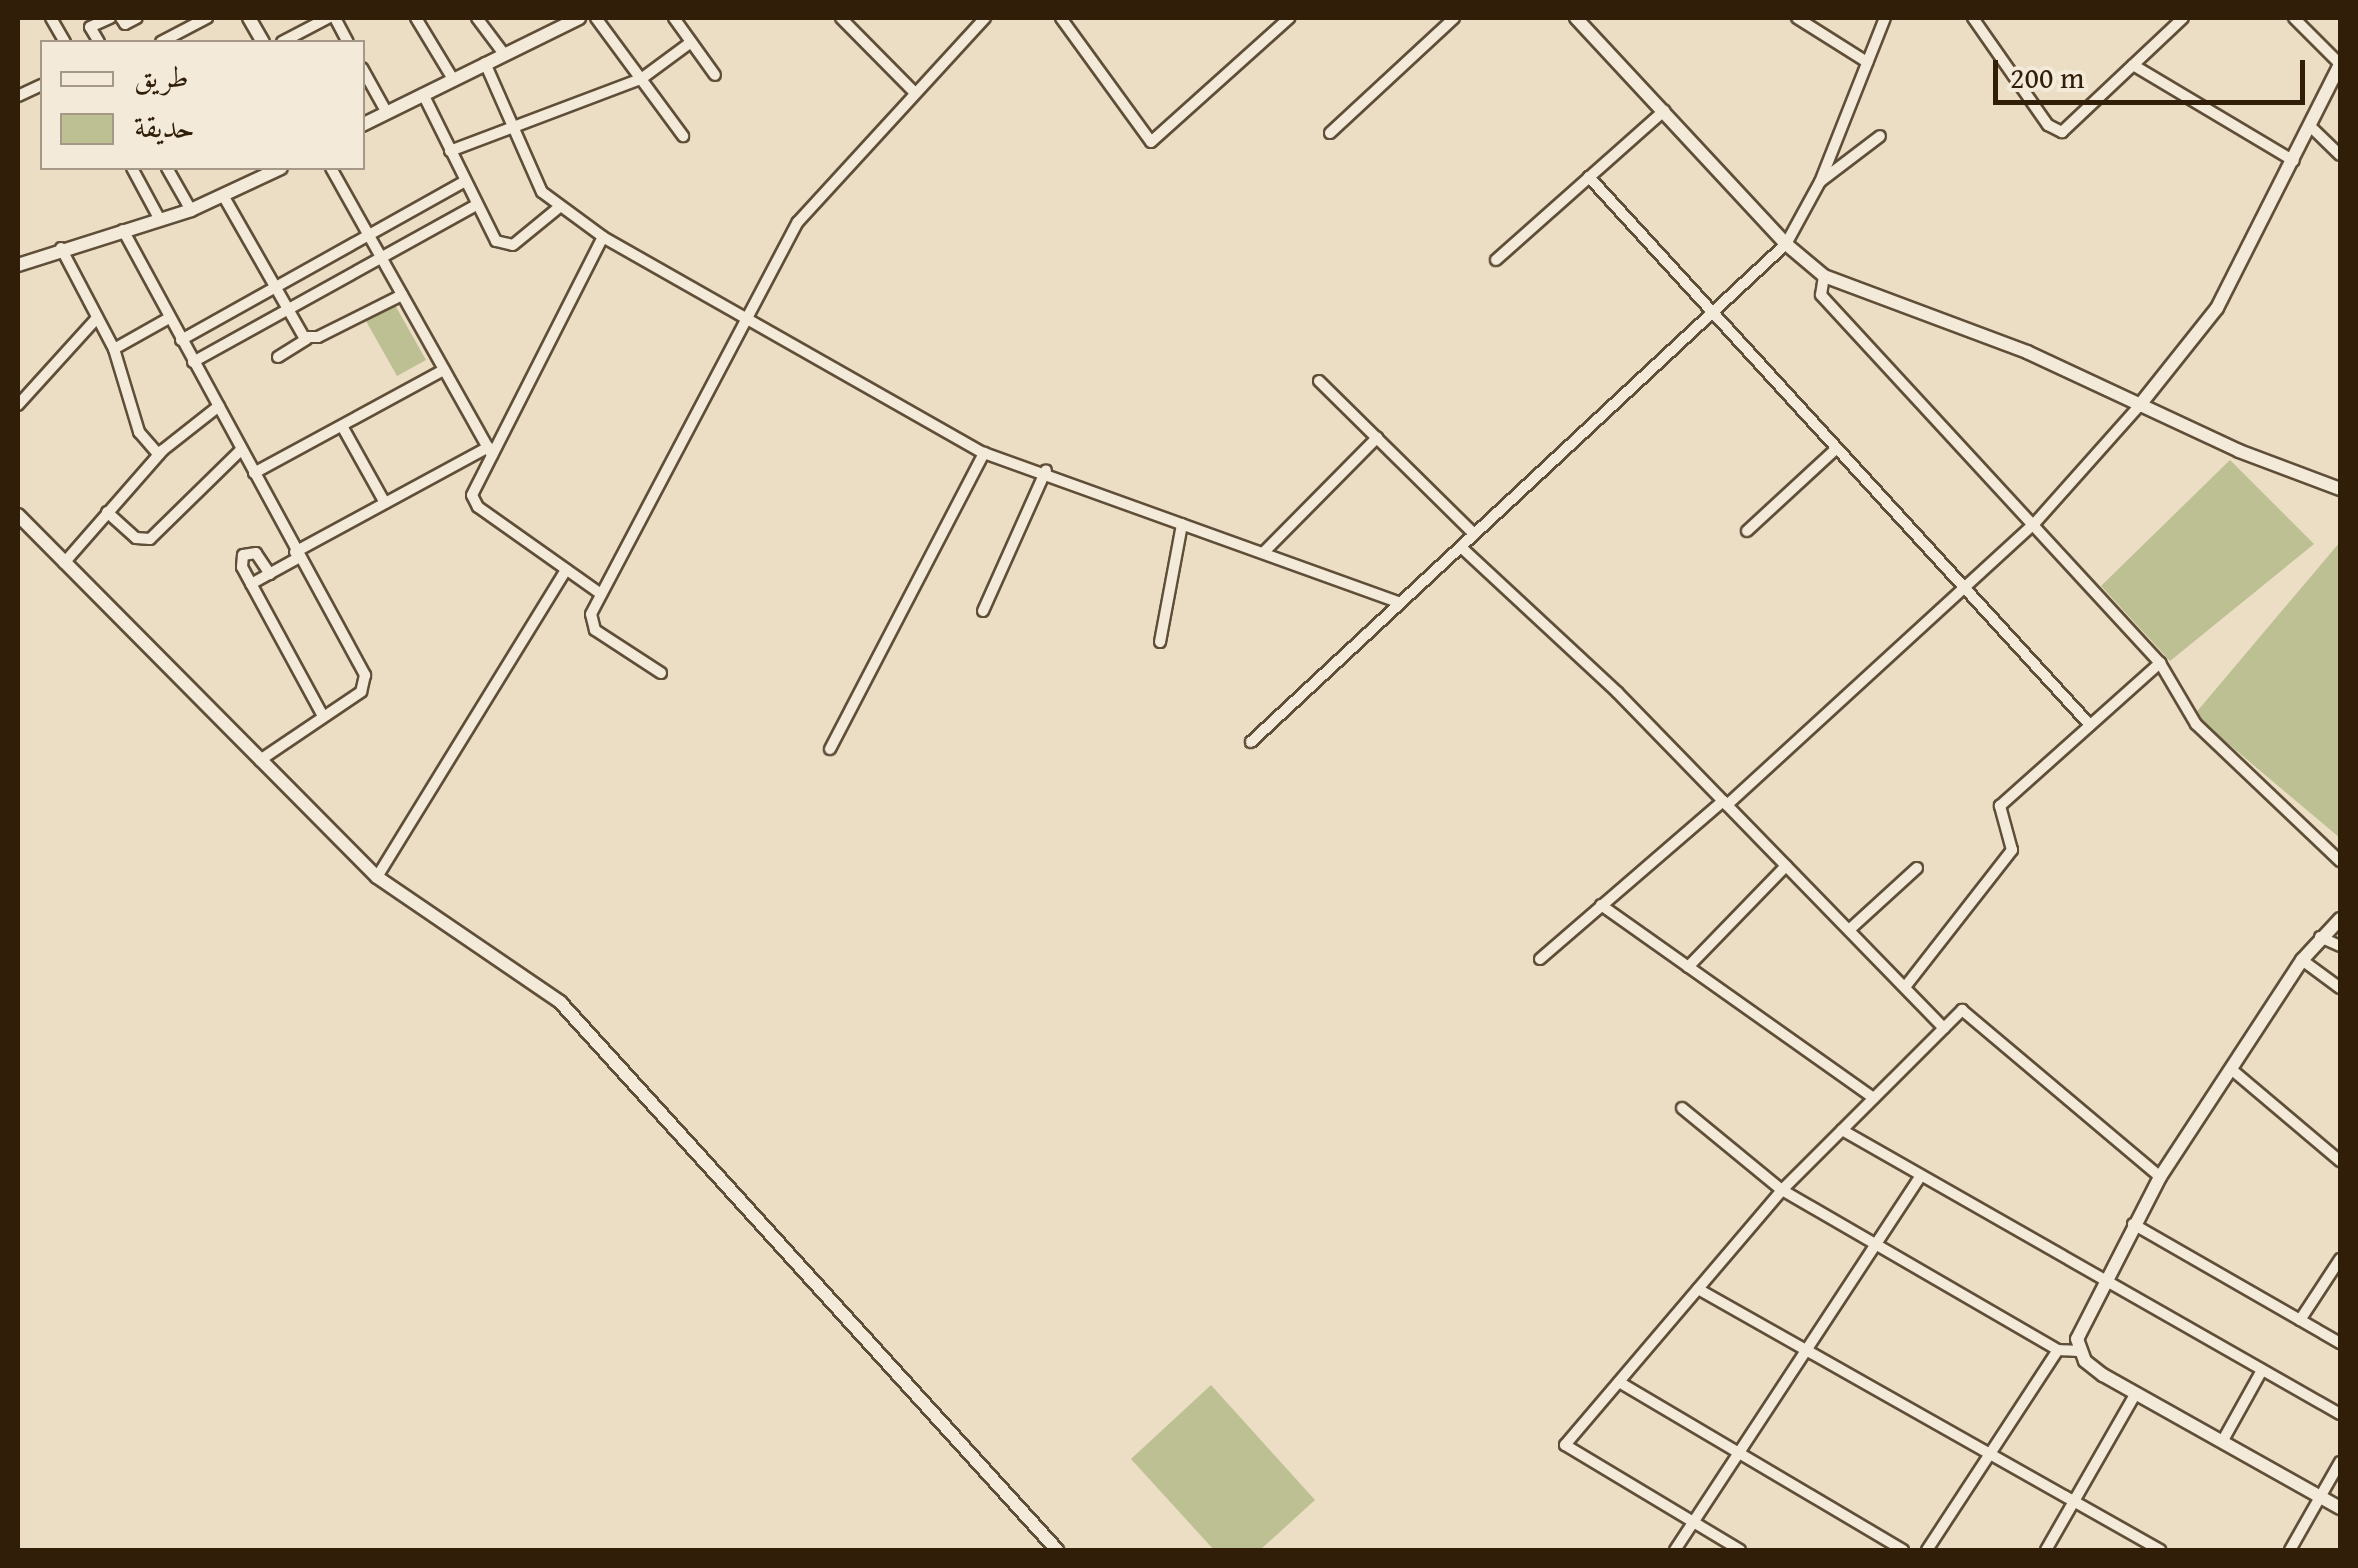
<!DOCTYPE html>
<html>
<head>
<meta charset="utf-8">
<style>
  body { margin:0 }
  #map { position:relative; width:2358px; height:1568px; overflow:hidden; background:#ecdec5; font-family:"Gentium Book Plus",Amiri,serif }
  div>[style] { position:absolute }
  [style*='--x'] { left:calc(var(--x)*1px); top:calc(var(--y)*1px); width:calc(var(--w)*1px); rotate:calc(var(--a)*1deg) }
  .green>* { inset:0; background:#bcc092 }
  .roads { filter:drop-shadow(2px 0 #5f4e38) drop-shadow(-2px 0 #5f4e38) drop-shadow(0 2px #5f4e38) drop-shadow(0 -2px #5f4e38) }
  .minor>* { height:10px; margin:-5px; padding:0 5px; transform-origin:5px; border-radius:5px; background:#f3ead9 }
  .tertiary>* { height:12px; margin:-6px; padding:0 6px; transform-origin:6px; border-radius:6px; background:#f3ead9 }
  span { translate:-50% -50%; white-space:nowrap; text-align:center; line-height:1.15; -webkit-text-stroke:10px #f3ead9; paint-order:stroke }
  .frame { position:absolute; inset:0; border:20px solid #301e09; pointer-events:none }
  .legend { position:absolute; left:40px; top:40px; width:325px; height:130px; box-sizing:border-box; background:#f3ead9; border:2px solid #a59886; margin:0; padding:12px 18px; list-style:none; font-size:30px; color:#301e09 }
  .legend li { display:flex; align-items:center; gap:20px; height:50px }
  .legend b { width:50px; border:2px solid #a59886 }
  .scale { position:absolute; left:1993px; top:60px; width:312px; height:45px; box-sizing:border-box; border:5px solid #301e09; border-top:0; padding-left:12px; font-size:30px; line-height:35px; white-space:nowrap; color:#301e09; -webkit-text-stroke:8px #f3ead9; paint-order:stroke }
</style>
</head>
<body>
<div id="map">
  <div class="green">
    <i style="clip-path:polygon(395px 305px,426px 360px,397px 376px,366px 321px)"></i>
    <i style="clip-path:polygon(2230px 460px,2314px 544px,2170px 661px,2101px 586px)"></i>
    <i style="clip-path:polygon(2340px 542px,2340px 838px,2194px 715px)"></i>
    <i style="clip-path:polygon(1211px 1385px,1315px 1500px,1260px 1550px,1214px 1550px,1131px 1459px)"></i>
  </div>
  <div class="roads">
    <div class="minor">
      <i style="--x:51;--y:18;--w:28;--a:60"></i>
      <i style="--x:121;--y:18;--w:7;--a:56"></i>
      <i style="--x:125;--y:24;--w:13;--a:-27"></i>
      <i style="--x:335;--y:18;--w:27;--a:62"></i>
      <i style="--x:416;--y:18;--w:71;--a:58.8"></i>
      <i style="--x:477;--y:18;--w:45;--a:53.1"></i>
      <i style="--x:596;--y:18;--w:147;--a:53.6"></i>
      <i style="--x:674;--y:18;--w:70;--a:54.3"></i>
      <i style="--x:841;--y:18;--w:104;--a:45.4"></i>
      <i style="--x:1061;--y:18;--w:153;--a:54"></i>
      <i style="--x:1151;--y:142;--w:186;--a:-41.9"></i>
      <i style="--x:1797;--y:18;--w:83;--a:32.2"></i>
      <i style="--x:1973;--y:18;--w:131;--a:55"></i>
      <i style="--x:2048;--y:125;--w:16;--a:27"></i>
      <i style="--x:2062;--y:132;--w:166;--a:-43.3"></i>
      <i style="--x:2294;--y:18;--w:65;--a:45"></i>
      <i style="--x:99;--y:42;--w:17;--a:-121"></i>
      <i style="--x:90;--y:27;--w:22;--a:-24"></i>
      <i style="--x:161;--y:42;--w:52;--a:-27.6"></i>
      <i style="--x:282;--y:42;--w:52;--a:-27.6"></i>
      <i style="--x:485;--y:63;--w:141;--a:66.2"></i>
      <i style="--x:542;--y:192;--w:76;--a:36.4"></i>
      <i style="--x:603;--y:237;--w:438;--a:29.6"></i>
      <i style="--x:984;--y:453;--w:442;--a:19.8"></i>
      <i style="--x:2133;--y:65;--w:187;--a:30.8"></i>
      <i style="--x:362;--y:68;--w:51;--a:60.9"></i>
      <i style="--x:423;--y:94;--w:164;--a:63.6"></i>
      <i style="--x:496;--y:241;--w:17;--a:13"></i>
      <i style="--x:513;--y:245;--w:57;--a:-39.3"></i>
      <i style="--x:18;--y:96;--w:26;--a:-25"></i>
      <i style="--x:2311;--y:127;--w:40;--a:44"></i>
      <i style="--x:1330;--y:133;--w:169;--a:-42.8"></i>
      <i style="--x:450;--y:151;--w:204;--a:-20.7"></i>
      <i style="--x:641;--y:79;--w:62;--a:-36.5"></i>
      <i style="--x:132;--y:168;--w:59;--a:61.7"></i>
      <i style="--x:167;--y:168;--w:48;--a:60.3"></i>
      <i style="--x:331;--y:168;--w:329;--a:60.7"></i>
      <i style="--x:1589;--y:177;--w:742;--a:47.57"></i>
      <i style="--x:1821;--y:181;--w:74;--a:-37.3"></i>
      <i style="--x:224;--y:197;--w:161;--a:60.3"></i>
      <i style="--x:304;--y:337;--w:14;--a:0"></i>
      <i style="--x:318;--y:337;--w:94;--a:-26.6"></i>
      <i style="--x:123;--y:230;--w:507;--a:61.46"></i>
      <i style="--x:365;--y:675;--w:17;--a:103"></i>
      <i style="--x:361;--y:692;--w:122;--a:146"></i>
      <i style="--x:61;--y:248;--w:114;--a:62.3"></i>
      <i style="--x:114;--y:349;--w:87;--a:73.2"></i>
      <i style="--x:139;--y:432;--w:30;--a:49"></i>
      <i style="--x:1496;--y:260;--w:225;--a:-41.6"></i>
      <i style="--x:1824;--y:276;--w:19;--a:99"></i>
      <i style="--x:1821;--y:295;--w:500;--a:47.35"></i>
      <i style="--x:2160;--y:663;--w:71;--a:59.5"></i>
      <i style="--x:2196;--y:724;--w:199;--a:43.6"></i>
      <i style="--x:181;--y:340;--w:324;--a:-29.2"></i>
      <i style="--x:114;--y:349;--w:63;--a:-29.4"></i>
      <i style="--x:278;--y:357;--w:34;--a:-32"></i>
      <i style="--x:193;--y:362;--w:322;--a:-29"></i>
      <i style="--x:1319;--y:381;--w:218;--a:44.6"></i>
      <i style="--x:18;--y:405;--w:118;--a:-47.8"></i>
      <i style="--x:342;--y:426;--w:88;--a:60.8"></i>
      <i style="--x:254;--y:473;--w:216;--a:-28.5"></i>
      <i style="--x:107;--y:512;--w:39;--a:42"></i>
      <i style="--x:136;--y:538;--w:14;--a:4"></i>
      <i style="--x:150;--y:539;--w:127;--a:-44.4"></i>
      <i style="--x:1747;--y:531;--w:122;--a:-42.7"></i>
      <i style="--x:1461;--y:547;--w:213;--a:42.9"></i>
      <i style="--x:1617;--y:692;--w:469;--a:45.8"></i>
      <i style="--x:295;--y:552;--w:220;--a:-28.5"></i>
      <i style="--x:1264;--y:552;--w:161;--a:-45.3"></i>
      <i style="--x:64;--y:563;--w:150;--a:-48.8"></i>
      <i style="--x:163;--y:450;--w:71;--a:-38.2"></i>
      <i style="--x:270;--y:574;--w:25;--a:-124"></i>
      <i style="--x:256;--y:553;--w:13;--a:171"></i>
      <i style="--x:243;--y:555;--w:12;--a:95"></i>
      <i style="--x:242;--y:567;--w:170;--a:61.5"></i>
      <i style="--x:251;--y:584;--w:54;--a:-29"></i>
      <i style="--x:601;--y:594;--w:151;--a:-144.7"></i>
      <i style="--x:478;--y:507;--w:13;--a:-117"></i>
      <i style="--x:472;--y:495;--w:289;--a:-63.1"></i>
      <i style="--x:983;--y:611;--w:154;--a:-65.9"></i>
      <i style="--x:1160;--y:642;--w:120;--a:-79.4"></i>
      <i style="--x:661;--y:673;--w:79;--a:-146.9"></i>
      <i style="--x:595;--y:630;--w:16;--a:-104"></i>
      <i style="--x:591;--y:614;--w:443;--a:-62.2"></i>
      <i style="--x:798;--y:222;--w:277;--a:-47.5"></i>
      <i style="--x:1251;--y:742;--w:731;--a:-42.95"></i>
      <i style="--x:1786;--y:244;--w:71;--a:-61.3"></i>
      <i style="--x:1820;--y:182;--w:176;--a:-68.4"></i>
      <i style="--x:830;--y:749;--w:334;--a:-62.5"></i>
      <i style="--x:1727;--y:805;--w:416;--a:-42.5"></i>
      <i style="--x:2034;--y:524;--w:158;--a:-48.3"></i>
      <i style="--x:377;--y:877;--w:361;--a:-58.4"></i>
      <i style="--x:1601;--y:905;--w:334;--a:35.3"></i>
      <i style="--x:1849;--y:930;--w:92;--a:-42.4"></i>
      <i style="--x:2320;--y:937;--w:22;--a:24"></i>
      <i style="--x:1540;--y:959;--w:242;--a:-40.8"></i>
      <i style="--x:2302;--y:960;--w:47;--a:36.4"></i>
      <i style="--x:1688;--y:967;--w:141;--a:-45.9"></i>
      <i style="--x:1905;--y:987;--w:174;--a:-52"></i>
      <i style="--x:2012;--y:850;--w:46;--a:-105.3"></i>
      <i style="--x:2000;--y:806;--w:215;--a:-41.8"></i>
      <i style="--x:2231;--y:1069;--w:143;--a:40.2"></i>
      <i style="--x:1682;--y:1108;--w:129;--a:39.4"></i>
      <i style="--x:1782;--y:1190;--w:319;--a:30.1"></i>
      <i style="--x:2058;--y:1350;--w:20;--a:3"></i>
      <i style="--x:1842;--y:1130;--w:573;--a:29.7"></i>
      <i style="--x:2133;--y:1224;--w:239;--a:29.9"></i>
      <i style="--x:1698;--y:1289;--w:531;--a:29.46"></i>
      <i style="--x:2300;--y:1320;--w:73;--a:-56.7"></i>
      <i style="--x:1619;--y:1382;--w:330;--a:30.6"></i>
      <i style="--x:2222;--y:1442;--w:82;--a:-60.9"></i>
      <i style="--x:1675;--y:1550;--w:448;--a:-56.7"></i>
      <i style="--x:1740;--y:1550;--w:204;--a:-149"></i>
      <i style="--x:1565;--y:1445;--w:335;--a:-49.6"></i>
      <i style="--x:1782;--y:1190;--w:255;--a:-45"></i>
      <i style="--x:1962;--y:1010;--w:259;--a:40.1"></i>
      <i style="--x:1927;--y:1550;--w:239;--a:-56.8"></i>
      <i style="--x:2046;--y:1550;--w:181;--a:-60.2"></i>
      <i style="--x:2290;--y:1550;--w:101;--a:-60.4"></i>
    </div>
    <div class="tertiary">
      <i style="--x:249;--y:18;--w:28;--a:60"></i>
      <i style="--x:1576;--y:18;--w:309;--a:47.1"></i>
      <i style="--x:1786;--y:244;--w:50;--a:40.1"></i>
      <i style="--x:1824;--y:276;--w:217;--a:20.5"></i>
      <i style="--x:2027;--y:352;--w:234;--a:25"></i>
      <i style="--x:2239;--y:451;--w:108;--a:20.6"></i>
      <i style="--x:362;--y:125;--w:242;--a:-26.2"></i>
      <i style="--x:18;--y:265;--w:182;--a:-17.6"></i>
      <i style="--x:191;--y:210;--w:99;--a:-25"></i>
      <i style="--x:2139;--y:406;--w:125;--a:-51.5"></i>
      <i style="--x:2217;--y:308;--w:273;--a:-63.2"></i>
      <i style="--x:18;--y:515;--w:510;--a:45.24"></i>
      <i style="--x:377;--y:877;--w:222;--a:34.3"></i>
      <i style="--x:560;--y:1002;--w:740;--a:47.79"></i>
      <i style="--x:2340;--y:919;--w:56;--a:132.8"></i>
      <i style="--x:2302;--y:960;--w:259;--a:123.2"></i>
      <i style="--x:2160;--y:1177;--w:182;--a:117.1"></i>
      <i style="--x:2077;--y:1339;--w:23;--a:70"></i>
      <i style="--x:2085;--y:1361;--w:23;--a:38"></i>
      <i style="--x:2103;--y:1375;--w:272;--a:29.3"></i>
    </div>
  </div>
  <div class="frame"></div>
  <ul class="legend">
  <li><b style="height:12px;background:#f3ead9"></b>طريق</li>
  <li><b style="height:28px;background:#bcc092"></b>حديقة</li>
  </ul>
  <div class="scale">200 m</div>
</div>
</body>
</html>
